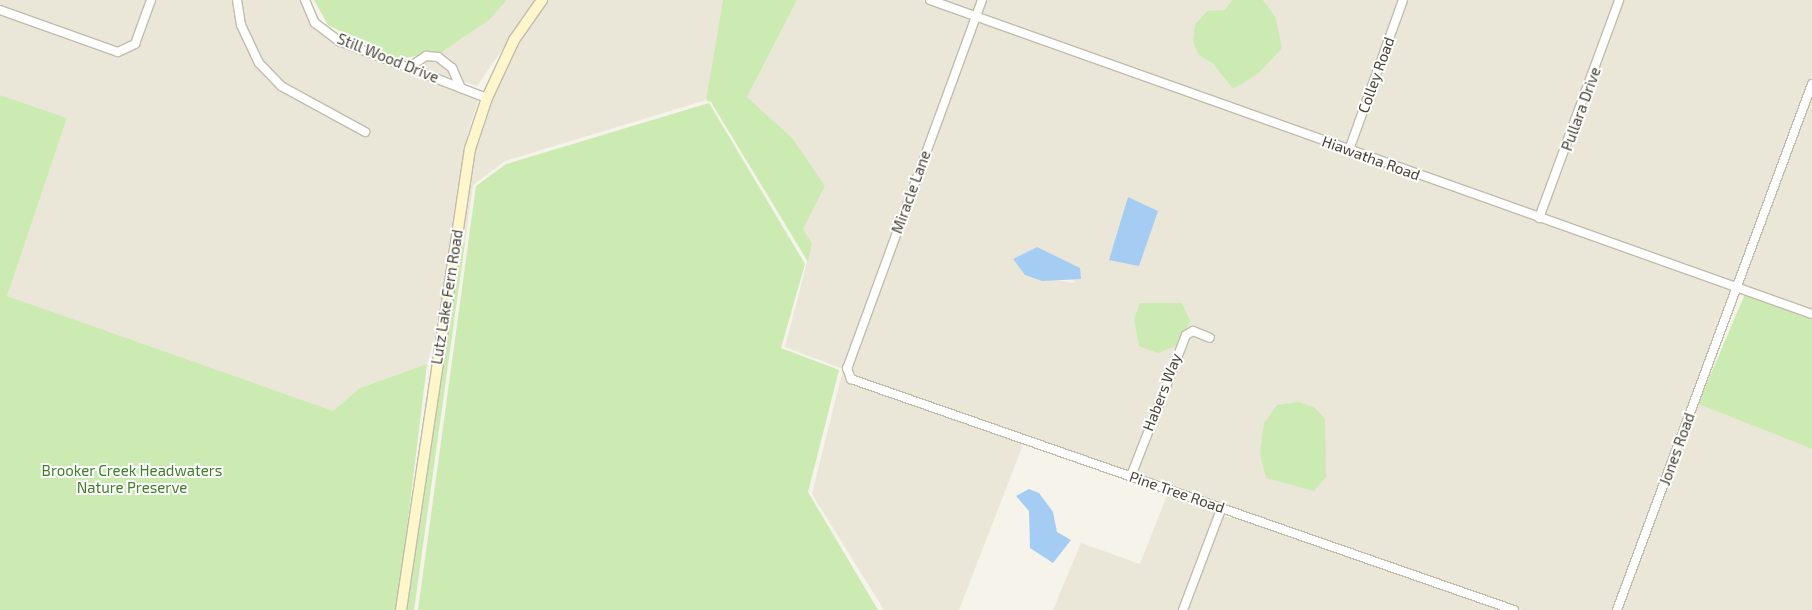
<!DOCTYPE html>
<html>
<head>
<meta charset="utf-8">
<style>
  body { margin:0 }
  #map { position:relative; width:1812px; height:610px; overflow:hidden; background:#f5f3ea; font-family:"Exo 2",sans-serif }
  div>[style] { position:absolute }
  [style*='--x'] { left:calc(var(--x)*1px); top:calc(var(--y)*1px); width:calc(var(--w)*1px); rotate:calc(var(--a)*1deg) }
  .residential>* { inset:0; background:#eae6d8 }
  .green>* { inset:0; background:#ccebb2 }
  .water>* { inset:0; background:#a5ccf3 }
  .roads { filter:drop-shadow(1px 0 #c2bcac) drop-shadow(-1px 0 #c2bcac) drop-shadow(0 1px #c2bcac) drop-shadow(0 -1px #c2bcac) }
  .street>* { height:8px; margin:-4px; padding:0 4px; transform-origin:4px; border-radius:4px; background:#fff }
  .secondary>* { height:10px; margin:-5px; padding:0 5px; transform-origin:5px; border-radius:5px; background:#fff7cb }
  span { translate:-50% -50%; white-space:nowrap; text-align:center; line-height:1.15; -webkit-text-stroke:4px #fff; paint-order:stroke }
  .street-label { font-size:15px; color:#4a4438 }
  .park-label { font-size:15px; color:#417f28 }
</style>
</head>
<body>
<div id="map">
  <div class="residential">
    <i style="clip-path:polygon(0 0,305px 0,315px 23px,339px 41px,479px 98px,468px 132px,435px 337px,427px 364px,360px 388px,333px 412px,6px 296px,67px 118px,0 95px)"></i>
    <i style="clip-path:polygon(507px 0,536px 0,477px 86px,413px 66px,465px 37px)"></i>
    <i style="clip-path:polygon(547px 0,723px 0,706px 100px,505px 161px,473px 185px,465px 243px,460px 242px,473px 150px,490px 99px,517px 42px)"></i>
    <i style="clip-path:polygon(797px 0,921px 0,971px 19px,843px 369px,785px 347px,812px 243px,803px 229px,825px 186px,747px 97px)"></i>
    <i style="clip-path:polygon(940px 0,978px 0,974px 12px)"></i>
    <i style="clip-path:polygon(987px 0,1232px 0,1199px 55px,1213px 64px,1233px 89px,1275px 16px,1263px 0,1399px 0,1346px 145px,981px 15px)"></i>
    <i style="clip-path:polygon(1407px 0,1615px 0,1536px 213px,1353px 148px)"></i>
    <i style="clip-path:polygon(1623px 0,1812px 0,1812px 73px,1735px 283px,1544px 216px)"></i>
    <i style="clip-path:polygon(evenodd,979px 21px,1733px 290px,1613px 610px,1524px 610px,855px 378px,851px 373px,979px 21px,1128px 197px,1158px 211px,1110px 260px,1128px 197px,979px 21px,1037px 247px,1065px 263px,1075px 283px,1025px 275px,1013px 259px,1037px 247px)"></i>
    <i style="clip-path:polygon(1812px 96px,1812px 310px,1742px 286px)"></i>
    <i style="clip-path:polygon(843px 370px,849px 383px,1024px 442px,959px 610px,884px 610px,812px 494px)"></i>
    <i style="clip-path:polygon(1698px 404px,1812px 449px,1812px 610px,1621px 610px)"></i>
    <i style="clip-path:polygon(1168px 493px,1216px 509px,1179px 610px,1053px 610px,1081px 543px,1140px 564px)"></i>
    <i style="clip-path:polygon(1223px 516px,1274px 529px,1504px 610px,1187px 610px)"></i>
  </div>
  <div class="green">
    <i style="clip-path:polygon(314px 0,507px 0,489px 20px,442px 52px,397px 59px,328px 25px)"></i>
    <i style="clip-path:polygon(723px 0,797px 0,747px 97px,792px 138px,825px 186px,803px 229px,812px 243px,808px 262px,711px 102px,706px 100px)"></i>
    <i style="clip-path:polygon(1232px 0,1263px 0,1275px 16px,1282px 48px,1259px 73px,1233px 89px,1213px 64px,1199px 55px,1193px 42px,1195px 25px,1207px 11px,1225px 10px)"></i>
    <i style="clip-path:polygon(0 95px,67px 118px,7px 296px,333px 411px,360px 388px,427px 364px,397px 610px,0 610px)"></i>
    <i style="clip-path:polygon(709px 103px,805px 264px,781px 348px,839px 370px,808px 492px,878px 610px,418px 610px,476px 186px,506px 164px)"></i>
    <i style="clip-path:polygon(460px 242px,465px 243px,414px 610px,405px 610px)"></i>
    <i style="clip-path:polygon(1745px 294px,1812px 319px,1812px 449px,1698px 404px)"></i>
    <i style="clip-path:polygon(1140px 303px,1182px 303px,1190px 321px,1178px 345px,1158px 353px,1139px 346px,1134px 319px)"></i>
    <i style="clip-path:polygon(1299px 402px,1315px 408px,1325px 419px,1326px 477px,1314px 491px,1266px 478px,1260px 454px,1264px 423px,1277px 405px)"></i>
  </div>
  <div class="water">
    <i style="clip-path:polygon(1128px 197px,1158px 211px,1139px 266px,1109px 260px)"></i>
    <i style="clip-path:polygon(1037px 247px,1080px 268px,1081px 279px,1042px 281px,1025px 275px,1013px 259px)"></i>
    <i style="clip-path:polygon(1029px 489px,1039px 493px,1053px 512px,1057px 532px,1071px 540px,1053px 563px,1030px 548px,1029px 511px,1016px 496px)"></i>
  </div>
  <div class="roads">
    <div class="street">
      <i style="--x:237;--y:0;--w:25;--a:81"></i>
      <i style="--x:241;--y:25;--w:42;--a:64.7"></i>
      <i style="--x:259;--y:63;--w:32;--a:46"></i>
      <i style="--x:281;--y:86;--w:96;--a:28.7"></i>
      <i style="--x:305;--y:0;--w:25;--a:67"></i>
      <i style="--x:315;--y:23;--w:30;--a:37"></i>
      <i style="--x:339;--y:41;--w:159;--a:21.1"></i>
      <i style="--x:930;--y:0;--w:936;--a:19.6"></i>
      <i style="--x:982;--y:0;--w:392;--a:110.1"></i>
      <i style="--x:847;--y:368;--w:12;--a:70"></i>
      <i style="--x:851;--y:379;--w:702;--a:19.21"></i>
      <i style="--x:0;--y:10;--w:125;--a:19.6"></i>
      <i style="--x:118;--y:52;--w:19;--a:-25"></i>
      <i style="--x:135;--y:44;--w:47;--a:-70"></i>
      <i style="--x:408;--y:68;--w:22;--a:-34"></i>
      <i style="--x:426;--y:56;--w:12;--a:5"></i>
      <i style="--x:438;--y:57;--w:18;--a:38"></i>
      <i style="--x:452;--y:68;--w:22;--a:66"></i>
      <i style="--x:1349;--y:150;--w:159;--a:-70.2"></i>
      <i style="--x:1539;--y:218;--w:232;--a:-69.8"></i>
      <i style="--x:1131;--y:476;--w:151;--a:-68.7"></i>
      <i style="--x:1186;--y:335;--w:8;--a:-30"></i>
      <i style="--x:1193;--y:331;--w:18;--a:22"></i>
      <i style="--x:1183;--y:610;--w:110;--a:-69.3"></i>
      <i style="--x:1617;--y:610;--w:561;--a:-69.66"></i>
    </div>
    <div class="secondary">
      <i style="--x:401;--y:610;--w:466;--a:-81.5"></i>
      <i style="--x:470;--y:149;--w:54;--a:-71.6"></i>
      <i style="--x:487;--y:98;--w:64;--a:-65"></i>
      <i style="--x:514;--y:40;--w:49;--a:-55"></i>
    </div>
  </div>
  <div class="street-label">
    <span style="left:388px;top:58px;rotate:22deg">Still Wood Drive</span>
    <span style="left:1376px;top:75px;rotate:-70deg">Colley Road</span>
    <span style="left:1581px;top:109px;rotate:-70deg">Pullara Drive</span>
    <span style="left:1371px;top:158px;rotate:20deg">Hiawatha Road</span>
    <span style="left:911px;top:192px;rotate:-70deg">Miracle Lane</span>
    <span style="left:447px;top:297px;rotate:-81deg">Lutz Lake Fern Road</span>
    <span style="left:1162px;top:392px;rotate:-69deg">Habers Way</span>
    <span style="left:1677px;top:449px;rotate:-70deg">Jones Road</span>
    <span style="left:1177px;top:492px;rotate:19deg">Pine Tree Road</span>
  </div>
  <div class="park-label">
    <span style="left:132px;top:479px">Brooker Creek Headwaters<br>Nature Preserve</span>
  </div>
</div>
</body>
</html>
